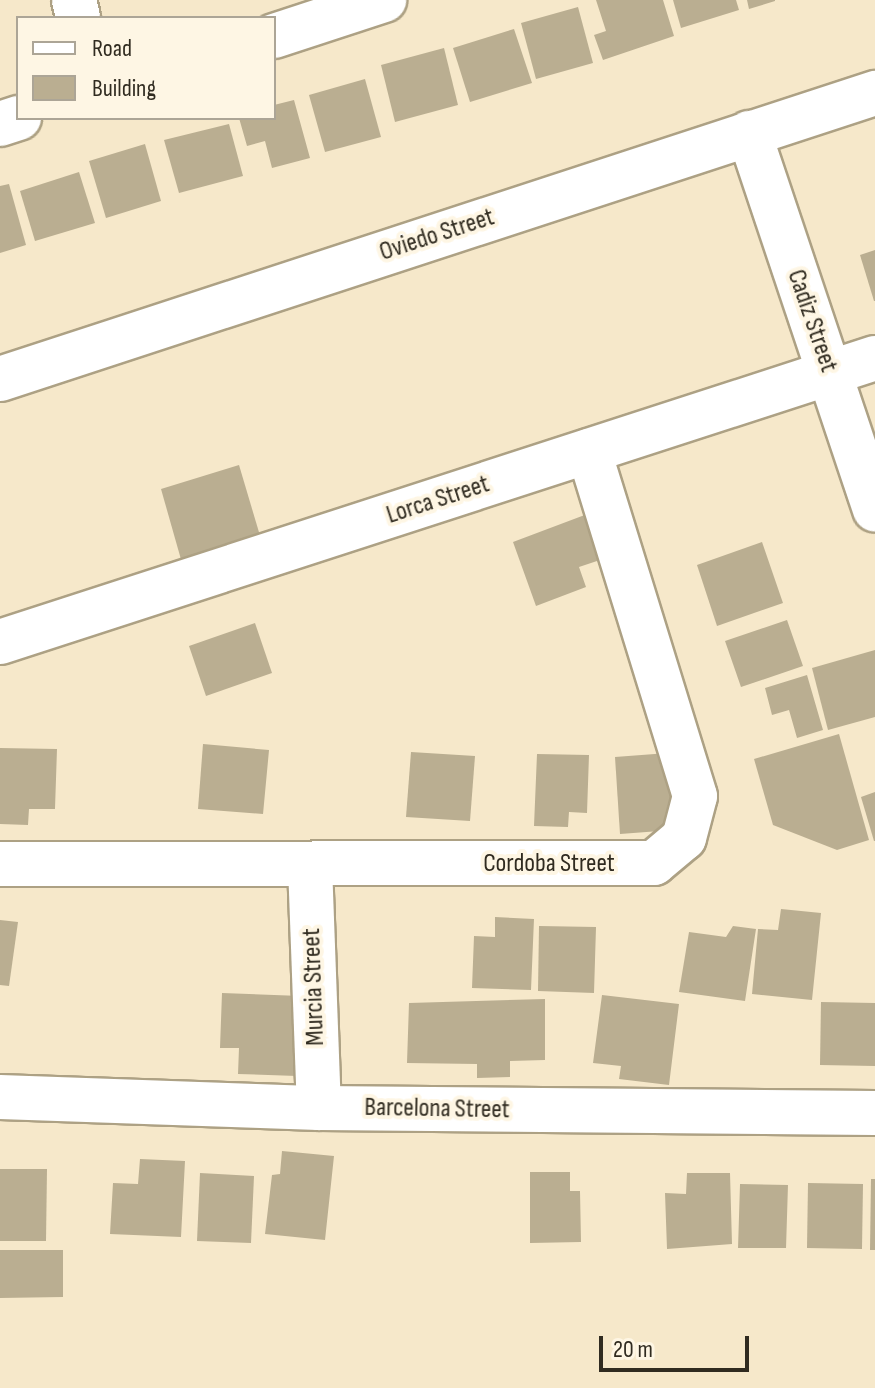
<!DOCTYPE html>
<html>
<head>
<meta charset="utf-8">
<style>
  body { margin:0 }
  #map { position:relative; width:875px; height:1388px; overflow:hidden; background:#f6e8ca; font-family:"Sofia Sans Condensed",sans-serif }
  div>[style] { position:absolute }
  [style*='--x'] { left:calc(var(--x)*1px); top:calc(var(--y)*1px); width:calc(var(--w)*1px); rotate:calc(var(--a)*1deg) }
  .building>* { inset:0; background:#baae91 }
  .roads { filter:drop-shadow(2px 0 #ada184) drop-shadow(-2px 0 #ada184) drop-shadow(0 2px #ada184) drop-shadow(0 -2px #ada184) }
  .street>* { height:44px; margin:-22px; padding:0 22px; transform-origin:22px; border-radius:22px; background:#fff }
  span { translate:-50% -50%; white-space:nowrap; text-align:center; line-height:1.15; -webkit-text-stroke:8px #fef6e4; paint-order:stroke }
  .street-label { font-size:26px; color:#302b20 }
  .legend { position:absolute; left:16px; top:16px; width:260px; height:104px; box-sizing:border-box; background:#fef6e4; border:2px solid #aca596; margin:0; padding:10px 14px; list-style:none; font-size:24px; color:#302b20 }
  .legend li { display:flex; align-items:center; gap:16px; height:40px }
  .legend b { width:40px; border:2px solid #aca596 }
  .scale { position:absolute; left:599px; top:1336px; width:150px; height:36px; box-sizing:border-box; border:4px solid #302b20; border-top:0; padding-left:10px; font-size:24px; line-height:28px; white-space:nowrap; color:#302b20; -webkit-text-stroke:6px #fef6e4; paint-order:stroke }
</style>
</head>
<body>
<div id="map">
  <div class="building">
    <i style="clip-path:polygon(596px 0,663px 0,674px 36px,603px 60px,594px 35px,606px 31px)"></i>
    <i style="clip-path:polygon(673px 0,736px 0,739px 10px,681px 28px)"></i>
    <i style="clip-path:polygon(747px 0,775px 0,775px 1px,749px 9px)"></i>
    <i style="clip-path:polygon(578px 7px,593px 63px,536px 79px,521px 23px)"></i>
    <i style="clip-path:polygon(514px 29px,532px 83px,470px 102px,453px 48px)"></i>
    <i style="clip-path:polygon(444px 48px,458px 105px,395px 122px,381px 65px)"></i>
    <i style="clip-path:polygon(365px 79px,381px 137px,325px 152px,309px 95px)"></i>
    <i style="clip-path:polygon(294px 100px,310px 158px,272px 168px,265px 141px,247px 146px,239px 118px,274px 118px,274px 105px)"></i>
    <i style="clip-path:polygon(229px 124px,243px 176px,179px 193px,164px 140px)"></i>
    <i style="clip-path:polygon(145px 144px,161px 201px,106px 218px,89px 161px)"></i>
    <i style="clip-path:polygon(79px 172px,95px 223px,35px 241px,20px 191px)"></i>
    <i style="clip-path:polygon(9px 184px,26px 245px,0 253px,0 186px)"></i>
    <i style="clip-path:polygon(875px 250px,875px 301px,874px 301px,860px 255px)"></i>
    <i style="clip-path:polygon(239px 465px,261px 539px,182px 563px,161px 489px)"></i>
    <i style="clip-path:polygon(590px 513px,606px 558px,579px 567px,586px 587px,536px 606px,513px 542px)"></i>
    <i style="clip-path:polygon(762px 542px,783px 603px,717px 626px,697px 565px)"></i>
    <i style="clip-path:polygon(787px 620px,803px 666px,741px 687px,725px 641px)"></i>
    <i style="clip-path:polygon(255px 623px,272px 673px,206px 696px,189px 646px)"></i>
    <i style="clip-path:polygon(875px 650px,875px 717px,828px 730px,812px 668px)"></i>
    <i style="clip-path:polygon(807px 675px,823px 730px,797px 738px,789px 710px,772px 715px,765px 688px)"></i>
    <i style="clip-path:polygon(839px 734px,869px 840px,837px 850px,773px 825px,754px 759px)"></i>
    <i style="clip-path:polygon(203px 744px,269px 750px,263px 814px,198px 809px)"></i>
    <i style="clip-path:polygon(0 748px,57px 749px,55px 809px,29px 809px,28px 825px,0 824px)"></i>
    <i style="clip-path:polygon(411px 752px,475px 756px,470px 821px,406px 817px)"></i>
    <i style="clip-path:polygon(668px 753px,673px 830px,620px 834px,615px 757px)"></i>
    <i style="clip-path:polygon(537px 754px,589px 755px,587px 813px,569px 812px,568px 827px,534px 826px)"></i>
    <i style="clip-path:polygon(875px 792px,875px 841px,874px 841px,861px 797px)"></i>
    <i style="clip-path:polygon(781px 909px,821px 913px,812px 1000px,752px 994px,758px 929px,778px 930px)"></i>
    <i style="clip-path:polygon(495px 917px,534px 919px,531px 990px,472px 988px,474px 936px,495px 937px)"></i>
    <i style="clip-path:polygon(0 920px,18px 922px,9px 986px,0 985px)"></i>
    <i style="clip-path:polygon(539px 926px,596px 927px,594px 993px,538px 991px)"></i>
    <i style="clip-path:polygon(733px 926px,756px 929px,745px 1001px,679px 992px,689px 932px,726px 937px)"></i>
    <i style="clip-path:polygon(222px 993px,301px 996px,297px 1076px,238px 1074px,239px 1048px,220px 1048px)"></i>
    <i style="clip-path:polygon(602px 995px,679px 1004px,669px 1085px,619px 1079px,621px 1066px,593px 1063px)"></i>
    <i style="clip-path:polygon(545px 999px,545px 1060px,510px 1061px,510px 1077px,477px 1078px,477px 1064px,407px 1063px,409px 1003px)"></i>
    <i style="clip-path:polygon(821px 1002px,875px 1003px,875px 1066px,820px 1065px)"></i>
    <i style="clip-path:polygon(282px 1151px,334px 1156px,325px 1240px,265px 1234px,272px 1175px,280px 1174px)"></i>
    <i style="clip-path:polygon(140px 1159px,185px 1161px,181px 1237px,110px 1234px,113px 1183px,138px 1184px)"></i>
    <i style="clip-path:polygon(0 1169px,47px 1169px,46px 1241px,0 1241px)"></i>
    <i style="clip-path:polygon(530px 1172px,570px 1172px,570px 1191px,580px 1191px,581px 1242px,530px 1243px)"></i>
    <i style="clip-path:polygon(200px 1173px,254px 1176px,251px 1243px,197px 1241px)"></i>
    <i style="clip-path:polygon(687px 1173px,730px 1173px,732px 1244px,667px 1249px,665px 1193px,686px 1194px)"></i>
    <i style="clip-path:polygon(871px 1179px,875px 1179px,875px 1250px,870px 1250px)"></i>
    <i style="clip-path:polygon(808px 1183px,863px 1184px,862px 1249px,807px 1248px)"></i>
    <i style="clip-path:polygon(740px 1184px,788px 1185px,786px 1248px,738px 1248px)"></i>
    <i style="clip-path:polygon(0 1250px,63px 1250px,63px 1297px,0 1298px)"></i>
  </div>
  <div class="roads">
    <div class="street">
      <i style="--x:74;--y:0;--w:18;--a:77"></i>
      <i style="--x:274;--y:36;--w:116;--a:-18.1"></i>
      <i style="--x:0;--y:124;--w:20;--a:-18"></i>
      <i style="--x:749;--y:133;--w:397;--a:71.5"></i>
      <i style="--x:0;--y:379;--w:921;--a:-18.1"></i>
      <i style="--x:0;--y:642;--w:920;--a:-17.98"></i>
      <i style="--x:0;--y:864;--w:654;--a:-0.09"></i>
      <i style="--x:654;--y:863;--w:39;--a:-40"></i>
      <i style="--x:684;--y:838;--w:43;--a:-75.3"></i>
      <i style="--x:695;--y:796;--w:361;--a:-107.1"></i>
      <i style="--x:310;--y:865;--w:243;--a:87.9"></i>
      <i style="--x:0;--y:1097;--w:319;--a:2"></i>
      <i style="--x:319;--y:1108;--w:556;--a:0.52"></i>
    </div>
  </div>
  <div class="street-label">
    <span style="left:437px;top:235px;rotate:-18deg">Oviedo Street</span>
    <span style="left:812px;top:321px;rotate:71deg">Cadiz Street</span>
    <span style="left:438px;top:500px;rotate:-18deg">Lorca Street</span>
    <span style="left:549px;top:864px">Cordoba Street</span>
    <span style="left:314px;top:987px;rotate:-92deg">Murcia Street</span>
    <span style="left:437px;top:1109px;rotate:1deg">Barcelona Street</span>
  </div>
  <ul class="legend">
  <li><b style="height:10px;background:#fff"></b>Road</li>
  <li><b style="height:22px;background:#baae91"></b>Building</li>
  </ul>
  <div class="scale">20 m</div>
</div>
</body>
</html>
